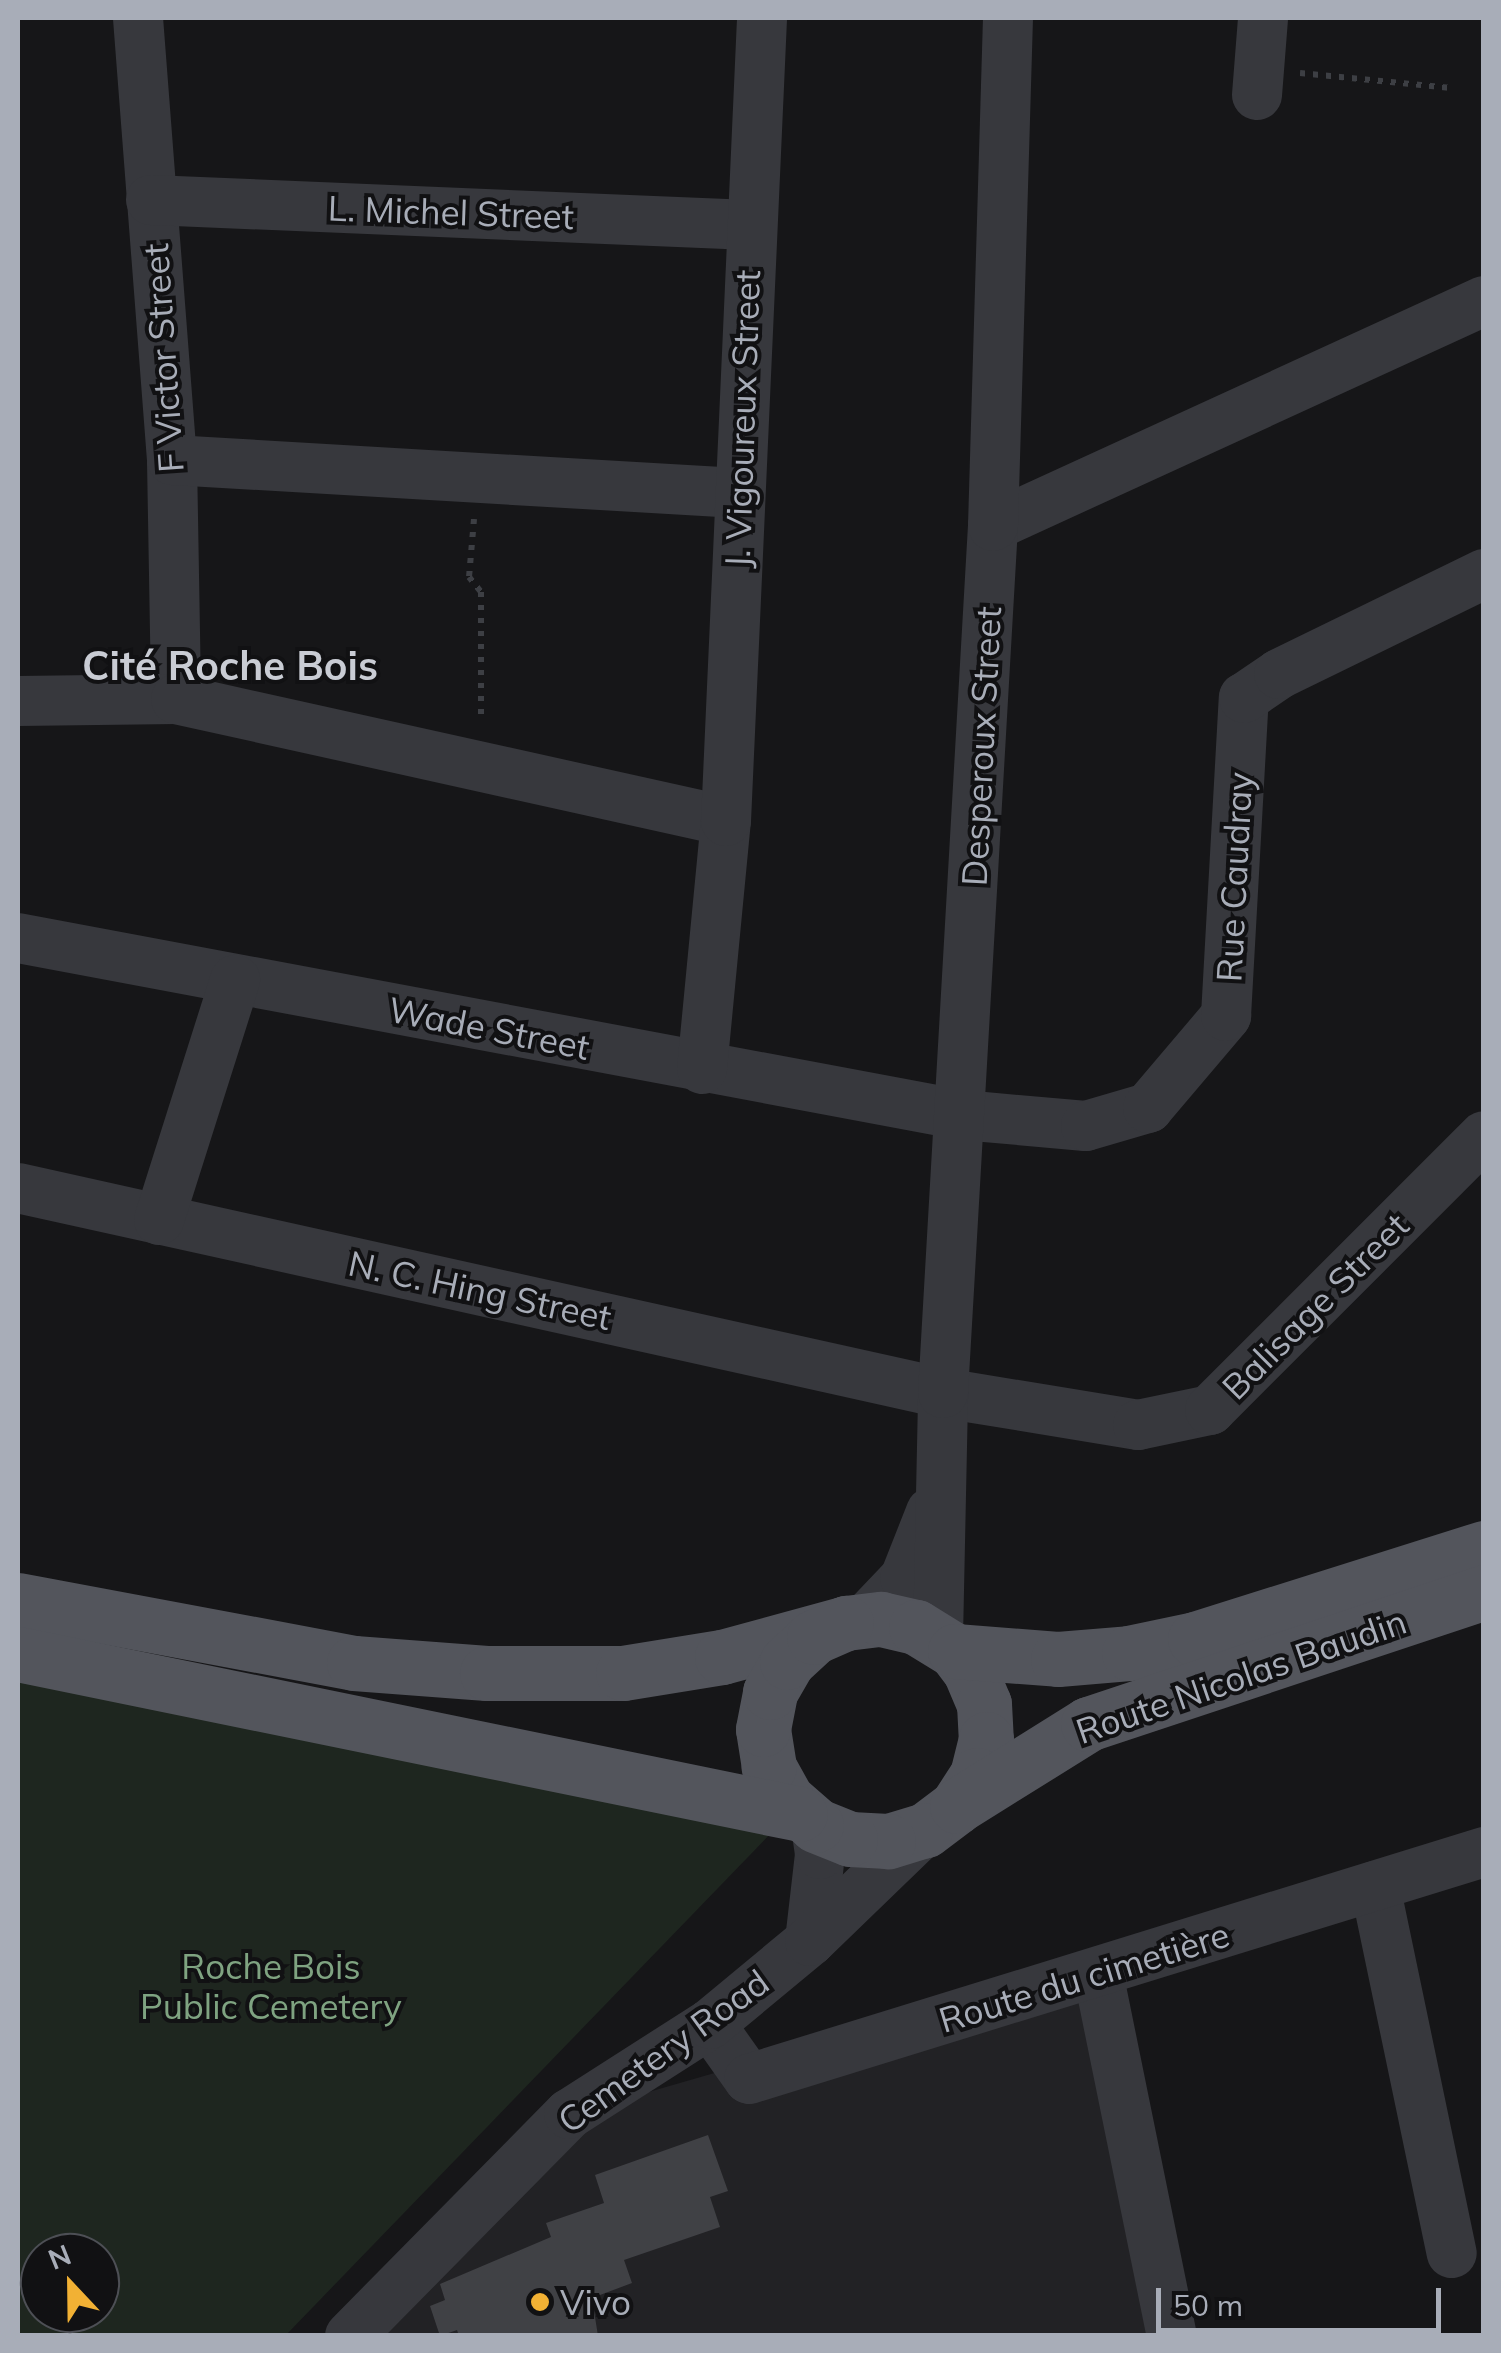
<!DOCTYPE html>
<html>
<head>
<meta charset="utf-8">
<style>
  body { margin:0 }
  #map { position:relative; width:1501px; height:2353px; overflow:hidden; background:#161618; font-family:Mulish,sans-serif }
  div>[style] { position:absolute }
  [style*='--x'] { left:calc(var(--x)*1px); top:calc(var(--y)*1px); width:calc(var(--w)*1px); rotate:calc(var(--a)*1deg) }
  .built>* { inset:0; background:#222225 }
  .green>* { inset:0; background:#1e261f }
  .building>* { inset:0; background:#404145 }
  .path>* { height:6px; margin-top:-3px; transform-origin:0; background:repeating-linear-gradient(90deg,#3d3f44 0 5px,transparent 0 13px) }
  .minor>* { height:50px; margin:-25px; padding:0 25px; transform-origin:25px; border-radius:25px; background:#37383d }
  .major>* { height:55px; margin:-27.5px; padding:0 27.5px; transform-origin:27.5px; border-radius:27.5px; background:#53555c }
  .dots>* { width:28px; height:28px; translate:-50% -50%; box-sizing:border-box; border:5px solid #111113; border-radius:50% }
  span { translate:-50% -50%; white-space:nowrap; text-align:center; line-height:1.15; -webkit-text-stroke:8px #111113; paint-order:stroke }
  .street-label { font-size:35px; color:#a8adb8 }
  .park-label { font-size:35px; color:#7fa381 }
  .poi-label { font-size:35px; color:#a8adb8 }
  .left { translate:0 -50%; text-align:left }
  .quarter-label { font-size:40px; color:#c9ccd4; font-weight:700 }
  .frame { position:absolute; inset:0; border:20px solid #a8adb8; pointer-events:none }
  .north { position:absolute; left:20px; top:2233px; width:100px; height:100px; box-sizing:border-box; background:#111113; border:2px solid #4d4f55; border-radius:50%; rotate:338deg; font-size:28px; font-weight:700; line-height:40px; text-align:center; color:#a8adb8 }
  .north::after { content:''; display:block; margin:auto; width:35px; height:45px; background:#f2b134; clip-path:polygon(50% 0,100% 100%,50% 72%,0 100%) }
  .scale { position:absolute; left:1156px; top:2288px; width:285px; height:45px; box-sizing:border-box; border:5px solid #a8adb8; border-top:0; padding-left:12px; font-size:30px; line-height:35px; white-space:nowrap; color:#a8adb8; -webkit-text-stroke:8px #111113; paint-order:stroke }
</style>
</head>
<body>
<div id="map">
  <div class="built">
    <i style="clip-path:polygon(1100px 1962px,1187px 2335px,345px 2336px,548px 2121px)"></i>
  </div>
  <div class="green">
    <i style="clip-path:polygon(evenodd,18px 1674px,775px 1829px,286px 2335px,18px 2335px,18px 1674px,40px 2253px,100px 2253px,100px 2313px,40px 2313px,40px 2253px)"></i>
  </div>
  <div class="building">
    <i style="clip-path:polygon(708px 2135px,728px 2191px,710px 2197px,720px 2227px,624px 2260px,632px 2283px,592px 2298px,598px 2336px,459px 2336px,457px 2330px,440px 2336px,430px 2306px,445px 2300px,440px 2284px,551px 2237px,546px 2223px,604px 2203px,595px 2175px)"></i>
  </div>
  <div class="path">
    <i style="--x:1300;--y:73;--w:152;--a:5.7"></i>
    <i style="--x:474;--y:519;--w:58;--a:94.9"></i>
    <i style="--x:469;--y:577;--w:19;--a:51"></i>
    <i style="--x:481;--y:592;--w:130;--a:90"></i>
  </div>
  <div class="minor">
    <i style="--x:138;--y:18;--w:443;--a:85.6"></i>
    <i style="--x:172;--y:460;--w:239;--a:89"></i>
    <i style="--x:1257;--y:95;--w:77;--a:-85.5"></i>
    <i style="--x:151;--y:200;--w:600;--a:2.39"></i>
    <i style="--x:172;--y:460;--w:567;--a:3.34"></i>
    <i style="--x:993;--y:526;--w:540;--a:-24.62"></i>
    <i style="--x:18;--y:701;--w:158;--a:-0.7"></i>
    <i style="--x:176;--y:699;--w:563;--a:12.51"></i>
    <i style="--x:18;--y:938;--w:960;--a:10.62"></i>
    <i style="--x:962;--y:1115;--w:124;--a:5.1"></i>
    <i style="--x:1086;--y:1126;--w:65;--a:-16.2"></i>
    <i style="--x:1148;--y:1108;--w:121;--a:-49.7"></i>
    <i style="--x:1226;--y:1016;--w:319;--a:-86.8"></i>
    <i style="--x:1244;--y:698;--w:42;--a:-34.4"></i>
    <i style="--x:1279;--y:674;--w:228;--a:-26"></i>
    <i style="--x:702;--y:1069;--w:249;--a:-84.5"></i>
    <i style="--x:726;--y:821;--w:804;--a:-87.43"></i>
    <i style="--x:18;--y:1188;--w:947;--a:12.5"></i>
    <i style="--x:943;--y:1393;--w:198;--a:9.3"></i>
    <i style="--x:1138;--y:1425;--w:74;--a:-11.8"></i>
    <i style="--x:1210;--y:1410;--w:387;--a:-45"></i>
    <i style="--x:159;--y:1220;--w:252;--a:-72.4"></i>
    <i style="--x:864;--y:1621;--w:59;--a:-46.4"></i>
    <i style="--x:905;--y:1578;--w:71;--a:-68.5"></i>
    <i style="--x:938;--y:1638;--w:245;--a:-88.8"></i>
    <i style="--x:943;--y:1393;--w:868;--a:-86.7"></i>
    <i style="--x:993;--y:526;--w:508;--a:-88.31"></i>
    <i style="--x:1375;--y:1886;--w:375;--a:78.2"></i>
    <i style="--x:810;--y:1941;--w:88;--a:-83.4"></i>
    <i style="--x:820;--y:1854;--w:29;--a:-98"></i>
    <i style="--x:1098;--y:1973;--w:370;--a:78.5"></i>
    <i style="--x:710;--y:2024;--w:67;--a:54.7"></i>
    <i style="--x:749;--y:2079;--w:769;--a:-17.16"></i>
    <i style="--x:350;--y:2336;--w:312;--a:-45.4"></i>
    <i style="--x:569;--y:2114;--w:167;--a:-32.6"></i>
    <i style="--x:710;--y:2024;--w:130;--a:-39.7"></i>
    <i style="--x:810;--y:1941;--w:160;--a:-44"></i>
  </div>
  <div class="major">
    <i style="--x:18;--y:1600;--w:342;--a:10.6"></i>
    <i style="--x:354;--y:1663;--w:133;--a:4.3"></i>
    <i style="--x:487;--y:1673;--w:136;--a:0"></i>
    <i style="--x:623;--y:1673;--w:100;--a:-9.2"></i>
    <i style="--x:722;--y:1657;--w:129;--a:-15.3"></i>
    <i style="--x:846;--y:1623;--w:35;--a:-7"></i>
    <i style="--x:881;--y:1619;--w:36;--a:13"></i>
    <i style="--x:916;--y:1627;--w:46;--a:31.6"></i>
    <i style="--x:955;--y:1651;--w:25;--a:53"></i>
    <i style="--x:970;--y:1671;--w:36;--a:67"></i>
    <i style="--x:984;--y:1704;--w:35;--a:87"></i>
    <i style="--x:986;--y:1739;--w:37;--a:104"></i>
    <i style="--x:977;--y:1775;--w:38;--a:123"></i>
    <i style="--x:956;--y:1807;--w:39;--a:143"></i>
    <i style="--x:925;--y:1830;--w:39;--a:163"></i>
    <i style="--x:888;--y:1841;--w:38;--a:-177"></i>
    <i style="--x:850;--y:1839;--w:37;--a:-158"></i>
    <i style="--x:816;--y:1825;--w:38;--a:-139"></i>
    <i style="--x:787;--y:1800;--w:38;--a:-119"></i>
    <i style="--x:769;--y:1767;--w:38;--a:-99"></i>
    <i style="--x:763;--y:1729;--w:38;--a:-79"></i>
    <i style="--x:770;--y:1692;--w:34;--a:-60"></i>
    <i style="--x:787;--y:1662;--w:37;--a:-43"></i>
    <i style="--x:814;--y:1637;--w:35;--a:-24"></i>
    <i style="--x:955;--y:1651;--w:103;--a:4.4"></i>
    <i style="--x:1058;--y:1659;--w:71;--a:-4.8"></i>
    <i style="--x:1129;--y:1653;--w:67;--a:-12"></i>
    <i style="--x:1195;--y:1639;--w:303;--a:-17.5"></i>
    <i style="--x:18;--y:1654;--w:798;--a:11.56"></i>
    <i style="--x:957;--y:1806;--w:155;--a:-32"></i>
    <i style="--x:1088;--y:1724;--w:417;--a:-18.4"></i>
  </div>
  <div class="dots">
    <i style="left:540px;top:2302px;background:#f2b134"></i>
  </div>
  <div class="street-label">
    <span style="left:451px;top:212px;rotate:2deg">L. Michel Street</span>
    <span style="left:163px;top:358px;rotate:-94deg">F Victor Street</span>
    <span style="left:742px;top:419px;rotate:-88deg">J. Vigoureux Street</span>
    <span style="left:981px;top:746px;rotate:-87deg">Desperoux Street</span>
    <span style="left:1234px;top:877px;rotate:-87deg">Rue Caudray</span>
    <span style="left:489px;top:1028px;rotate:11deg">Wade Street</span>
    <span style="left:480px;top:1290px;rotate:12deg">N. C. Hing Street</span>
    <span style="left:1315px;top:1306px;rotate:-45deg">Balisage Street</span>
    <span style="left:1241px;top:1676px;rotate:-19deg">Route Nicolas Baudin</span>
    <span style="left:1084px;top:1977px;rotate:-17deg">Route du cimetière</span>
    <span style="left:663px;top:2051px;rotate:-36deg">Cemetery Road</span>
  </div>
  <div class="park-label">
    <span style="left:271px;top:1986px">Roche Bois<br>Public Cemetery</span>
  </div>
  <div class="poi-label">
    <span class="left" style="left:560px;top:2302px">Vivo</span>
  </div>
  <div class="quarter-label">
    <span style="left:230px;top:665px">Cité Roche Bois</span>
  </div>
  <div class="frame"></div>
  <div class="north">N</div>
  <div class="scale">50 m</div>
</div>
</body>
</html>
